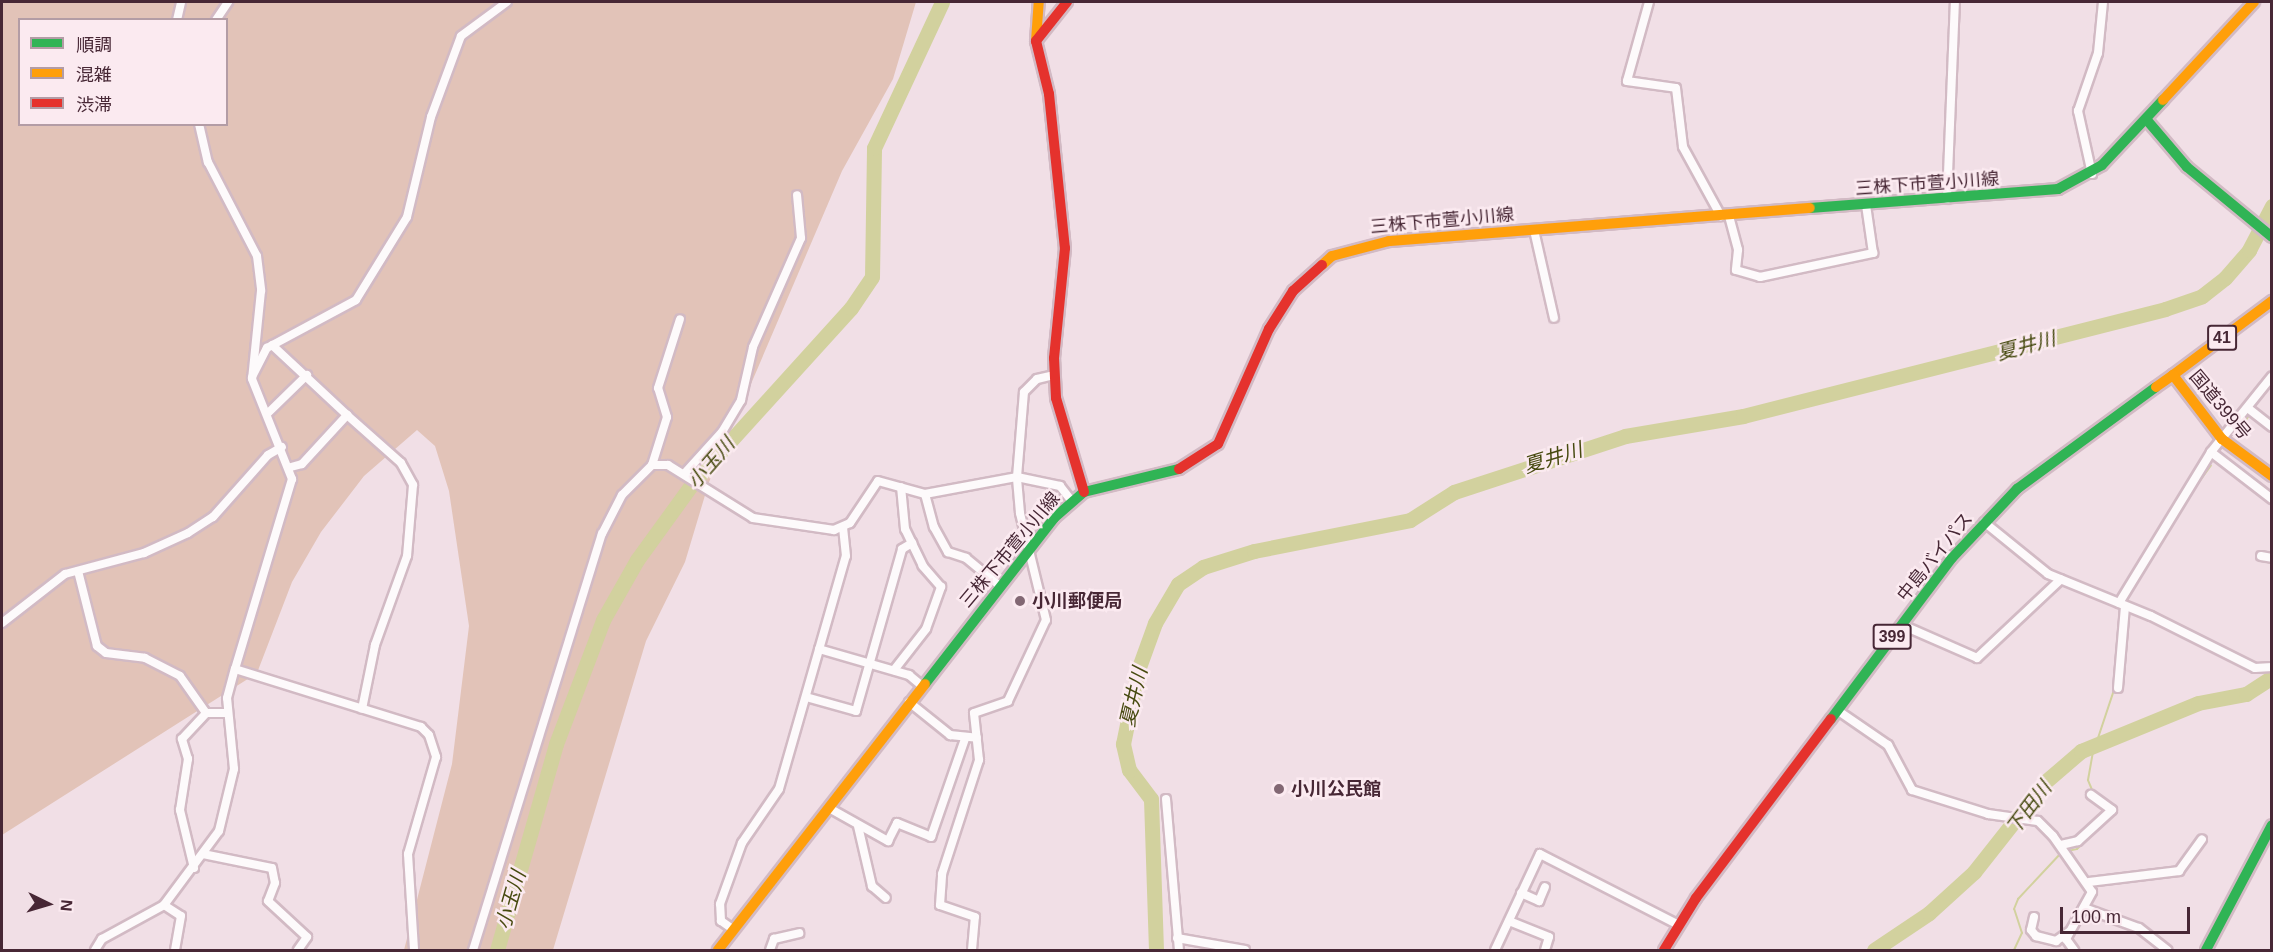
<!DOCTYPE html>
<html>
<head>
<meta charset="utf-8">
<style>
  body { margin:0 }
  #map { position:relative; width:2273px; height:952px; overflow:hidden; background:#f1dfe6; font-family:Arial,"Noto Sans JP",sans-serif }
  div>[style] { position:absolute }
  [style*='--x'] { left:calc(var(--x)*1px); top:calc(var(--y)*1px); width:calc(var(--w)*1px); rotate:calc(var(--a)*1deg) }
  .green>* { inset:0; background:#e2c3b8 }
  .stream>* { height:2px; margin:-1px; padding:0 1px; transform-origin:1px; border-radius:1px; background:#d2d19e }
  .river>* { height:15px; margin:-7.5px; padding:0 7.5px; transform-origin:7.5px; border-radius:7.5px; background:#d2d19e }
  .roads { filter:drop-shadow(2px 0 #d2bac4) drop-shadow(-2px 0 #d2bac4) drop-shadow(0 2px #d2bac4) drop-shadow(0 -2px #d2bac4) }
  .street>* { height:8px; margin:-4px; padding:0 4px; transform-origin:4px; border-radius:4px; background:#fdfafb }
  .fast>* { height:10px; margin:-5px; padding:0 5px; transform-origin:5px; border-radius:5px; background:#30b455 }
  .slow>* { height:10px; margin:-5px; padding:0 5px; transform-origin:5px; border-radius:5px; background:#ff9f0a }
  .jam>* { height:10px; margin:-5px; padding:0 5px; transform-origin:5px; border-radius:5px; background:#e5322d }
  .dots>* { width:16px; height:16px; translate:-50% -50%; box-sizing:border-box; border:3px solid #fbeaf0; border-radius:50% }
  span { translate:-50% -50%; white-space:nowrap; text-align:center; line-height:1.15; -webkit-text-stroke:5px #fbeaf0; paint-order:stroke }
  .shield-label span { padding:2px 4px; background:#fbeaf0; border:2px solid; border-radius:4px; -webkit-text-stroke-width:0 }
  .shield-label { font-size:16px; color:#472735; font-weight:700 }
  .street-label { font-size:18px; color:#472735 }
  .poi-label { font-size:18px; color:#472735; font-weight:700 }
  .left { translate:0 -50%; text-align:left }
  .water-label { font-size:20px; color:#474a10; font-style:italic }
  .frame { position:absolute; inset:0; border:3px solid #472735; pointer-events:none }
  .legend { position:absolute; left:18px; top:18px; width:210px; height:108px; box-sizing:border-box; background:#fbeaf0; border:2px solid #b39ca5; margin:0; padding:8px 10px; list-style:none; font-size:18px; color:#472735 }
  .legend li { display:flex; align-items:center; gap:12px; height:30px }
  .legend b { width:30px; border:2px solid #b39ca5 }
  .north { position:absolute; left:18px; top:874px; width:60px; height:60px; -webkit-text-stroke:4px #fbeaf0; paint-order:stroke; rotate:95deg; font-size:16px; font-weight:700; line-height:24px; text-align:center; color:#472735 }
  .north::after { content:''; display:block; margin:auto; width:21px; height:27px; background:#472735; clip-path:polygon(50% 0,100% 100%,50% 72%,0 100%) }
  .scale { position:absolute; left:2060px; top:907px; width:130px; height:27px; box-sizing:border-box; border:3px solid #472735; border-top:0; padding-left:8px; font-size:18px; line-height:21px; white-space:nowrap; color:#472735; -webkit-text-stroke:4px #fbeaf0; paint-order:stroke }
</style>
</head>
<body>
<div id="map">
  <div class="green">
    <i style="clip-path:polygon(evenodd,2px 2px,916px 2px,893px 79px,842px 171px,709px 482px,685px 562px,646px 641px,553px 950px,404px 950px,452px 764px,469px 626px,449px 491px,435px 446px,417px 430px,364px 476px,321px 532px,292px 582px,257px 673px,2px 835px,2px 2px,20px 20px,226px 20px,226px 124px,20px 124px,20px 20px)"></i>
  </div>
  <div class="stream">
    <i style="--x:2237;--y:434;--w:46;--a:-57.3"></i>
    <i style="--x:2188;--y:497;--w:39;--a:-54"></i>
    <i style="--x:2117;--y:657;--w:51;--a:-85.5"></i>
    <i style="--x:2096;--y:744;--w:60;--a:-71.6"></i>
    <i style="--x:2093;--y:792;--w:13;--a:-113"></i>
    <i style="--x:2088;--y:780;--w:36;--a:-80"></i>
    <i style="--x:2014;--y:950;--w:19;--a:-65"></i>
    <i style="--x:2022;--y:933;--w:25;--a:-108"></i>
    <i style="--x:2014;--y:909;--w:11;--a:-68"></i>
    <i style="--x:2018;--y:899;--w:64;--a:-46.9"></i>
    <i style="--x:2062;--y:852;--w:15;--a:-11"></i>
    <i style="--x:2077;--y:849;--w:16;--a:-45"></i>
  </div>
  <div class="river">
    <i style="--x:497;--y:950;--w:214;--a:-74"></i>
    <i style="--x:556;--y:744;--w:133;--a:-69.2"></i>
    <i style="--x:603;--y:620;--w:69;--a:-60.5"></i>
    <i style="--x:637;--y:560;--w:99;--a:-54.1"></i>
    <i style="--x:695;--y:480;--w:232;--a:-47.8"></i>
    <i style="--x:851;--y:308;--w:37;--a:-56"></i>
    <i style="--x:872;--y:277;--w:129;--a:-89.1"></i>
    <i style="--x:874;--y:148;--w:161;--a:-65"></i>
    <i style="--x:1156;--y:950;--w:151;--a:-91.9"></i>
    <i style="--x:1151;--y:799;--w:36;--a:-127"></i>
    <i style="--x:1129;--y:770;--w:27;--a:-103"></i>
    <i style="--x:1123;--y:744;--w:76;--a:-78.5"></i>
    <i style="--x:1138;--y:670;--w:50;--a:-70.1"></i>
    <i style="--x:1155;--y:623;--w:45;--a:-59.5"></i>
    <i style="--x:1178;--y:584;--w:30;--a:-34"></i>
    <i style="--x:1203;--y:567;--w:53;--a:-17.4"></i>
    <i style="--x:1254;--y:551;--w:159;--a:-11.2"></i>
    <i style="--x:1410;--y:520;--w:52;--a:-32.5"></i>
    <i style="--x:1454;--y:492;--w:180;--a:-18.1"></i>
    <i style="--x:1625;--y:436;--w:120;--a:-9.6"></i>
    <i style="--x:1743;--y:416;--w:435;--a:-14.2"></i>
    <i style="--x:2165;--y:309;--w:39;--a:-19"></i>
    <i style="--x:2202;--y:296;--w:29;--a:-38"></i>
    <i style="--x:2225;--y:278;--w:37;--a:-49"></i>
    <i style="--x:2249;--y:250;--w:50;--a:-62.4"></i>
    <i style="--x:1874;--y:950;--w:66;--a:-33.9"></i>
    <i style="--x:1929;--y:913;--w:61;--a:-42.3"></i>
    <i style="--x:1974;--y:872;--w:115;--a:-51.7"></i>
    <i style="--x:2045;--y:782;--w:48;--a:-40.7"></i>
    <i style="--x:2081;--y:751;--w:126;--a:-22.3"></i>
    <i style="--x:2198;--y:703;--w:49;--a:-10.6"></i>
    <i style="--x:2246;--y:694;--w:31;--a:-33"></i>
  </div>
  <div class="roads">
    <div class="street">
      <i style="--x:1649;--y:2;--w:82;--a:105.6"></i>
      <i style="--x:1627;--y:81;--w:49;--a:8.1"></i>
      <i style="--x:1676;--y:88;--w:59;--a:83.2"></i>
      <i style="--x:1683;--y:147;--w:79;--a:61.2"></i>
      <i style="--x:177;--y:20;--w:18;--a:-77"></i>
      <i style="--x:216;--y:20;--w:22;--a:-56"></i>
      <i style="--x:199;--y:124;--w:39;--a:77"></i>
      <i style="--x:208;--y:162;--w:106;--a:62.5"></i>
      <i style="--x:257;--y:256;--w:35;--a:83"></i>
      <i style="--x:261;--y:291;--w:88;--a:95.8"></i>
      <i style="--x:252;--y:379;--w:108;--a:68.2"></i>
      <i style="--x:292;--y:479;--w:198;--a:106.7"></i>
      <i style="--x:2092;--y:174;--w:65;--a:-102.5"></i>
      <i style="--x:2078;--y:111;--w:61;--a:-71"></i>
      <i style="--x:2098;--y:53;--w:51;--a:-84.4"></i>
      <i style="--x:1947;--y:199;--w:197;--a:-87.7"></i>
      <i style="--x:1729;--y:216;--w:35;--a:75"></i>
      <i style="--x:1738;--y:250;--w:20;--a:96"></i>
      <i style="--x:1736;--y:270;--w:25;--a:16"></i>
      <i style="--x:1760;--y:277;--w:116;--a:-12"></i>
      <i style="--x:1873;--y:253;--w:49;--a:-98.3"></i>
      <i style="--x:1534;--y:230;--w:90;--a:77.2"></i>
      <i style="--x:272;--y:345;--w:103;--a:43"></i>
      <i style="--x:252;--y:377;--w:33;--a:-63"></i>
      <i style="--x:267;--y:348;--w:101;--a:-28.3"></i>
      <i style="--x:356;--y:300;--w:97;--a:-58.4"></i>
      <i style="--x:407;--y:217;--w:103;--a:-76.5"></i>
      <i style="--x:431;--y:117;--w:86;--a:-69.7"></i>
      <i style="--x:461;--y:36;--w:57;--a:-36.5"></i>
      <i style="--x:2249;--y:409;--w:29;--a:38"></i>
      <i style="--x:267;--y:414;--w:56;--a:-44.3"></i>
      <i style="--x:2211;--y:452;--w:77;--a:37.6"></i>
      <i style="--x:652;--y:465;--w:50;--a:-72.6"></i>
      <i style="--x:667;--y:417;--w:30;--a:-107"></i>
      <i style="--x:658;--y:388;--w:72;--a:-72.3"></i>
      <i style="--x:291;--y:467;--w:11;--a:-15"></i>
      <i style="--x:302;--y:464;--w:67;--a:-47.4"></i>
      <i style="--x:347;--y:415;--w:72;--a:41.6"></i>
      <i style="--x:401;--y:463;--w:25;--a:61"></i>
      <i style="--x:413;--y:485;--w:71;--a:94.8"></i>
      <i style="--x:407;--y:556;--w:95;--a:109.8"></i>
      <i style="--x:375;--y:645;--w:65;--a:101.5"></i>
      <i style="--x:684;--y:474;--w:57;--a:-47.9"></i>
      <i style="--x:722;--y:432;--w:37;--a:-59"></i>
      <i style="--x:741;--y:400;--w:54;--a:-77.2"></i>
      <i style="--x:753;--y:347;--w:119;--a:-66.2"></i>
      <i style="--x:801;--y:238;--w:43;--a:-95.3"></i>
      <i style="--x:925;--y:494;--w:34;--a:75"></i>
      <i style="--x:934;--y:527;--w:29;--a:61"></i>
      <i style="--x:948;--y:552;--w:19;--a:18"></i>
      <i style="--x:966;--y:558;--w:44;--a:39.5"></i>
      <i style="--x:1984;--y:522;--w:82;--a:39.1"></i>
      <i style="--x:2048;--y:574;--w:111;--a:22.2"></i>
      <i style="--x:2151;--y:616;--w:116;--a:26.6"></i>
      <i style="--x:2255;--y:668;--w:17;--a:-3"></i>
      <i style="--x:2261;--y:556;--w:11;--a:10"></i>
      <i style="--x:78;--y:571;--w:77;--a:75.8"></i>
      <i style="--x:97;--y:646;--w:11;--a:38"></i>
      <i style="--x:106;--y:653;--w:39;--a:7"></i>
      <i style="--x:145;--y:658;--w:39;--a:27"></i>
      <i style="--x:180;--y:676;--w:45;--a:54.9"></i>
      <i style="--x:2119;--y:603;--w:177;--a:-58.6"></i>
      <i style="--x:2211;--y:452;--w:97;--a:-51.2"></i>
      <i style="--x:2;--y:623;--w:80;--a:-37.9"></i>
      <i style="--x:65;--y:574;--w:82;--a:-14.9"></i>
      <i style="--x:144;--y:553;--w:48;--a:-24.4"></i>
      <i style="--x:188;--y:533;--w:30;--a:-33"></i>
      <i style="--x:213;--y:517;--w:83;--a:-48.4"></i>
      <i style="--x:268;--y:455;--w:16;--a:-30"></i>
      <i style="--x:1902;--y:625;--w:82;--a:23.7"></i>
      <i style="--x:1977;--y:658;--w:115;--a:-43.2"></i>
      <i style="--x:819;--y:649;--w:94;--a:16.1"></i>
      <i style="--x:909;--y:675;--w:17;--a:40"></i>
      <i style="--x:894;--y:670;--w:52;--a:-52"></i>
      <i style="--x:926;--y:629;--w:45;--a:-70.3"></i>
      <i style="--x:941;--y:587;--w:28;--a:-131"></i>
      <i style="--x:923;--y:566;--w:41;--a:-115.9"></i>
      <i style="--x:905;--y:529;--w:42;--a:-95.4"></i>
      <i style="--x:2118;--y:688;--w:82;--a:-85.1"></i>
      <i style="--x:806;--y:697;--w:52;--a:15.6"></i>
      <i style="--x:856;--y:711;--w:168;--a:-74.1"></i>
      <i style="--x:902;--y:549;--w:12;--a:-31"></i>
      <i style="--x:909;--y:702;--w:53;--a:38.8"></i>
      <i style="--x:950;--y:735;--w:27;--a:6"></i>
      <i style="--x:1837;--y:710;--w:62;--a:34.5"></i>
      <i style="--x:1888;--y:745;--w:51;--a:61.9"></i>
      <i style="--x:1912;--y:790;--w:80;--a:17.5"></i>
      <i style="--x:1988;--y:814;--w:50;--a:8"></i>
      <i style="--x:2038;--y:821;--w:21;--a:45"></i>
      <i style="--x:2053;--y:836;--w:68;--a:55.1"></i>
      <i style="--x:2092;--y:892;--w:54;--a:119"></i>
      <i style="--x:2066;--y:939;--w:14;--a:54"></i>
      <i style="--x:1166;--y:799;--w:152;--a:85.1"></i>
      <i style="--x:829;--y:808;--w:68;--a:29.2"></i>
      <i style="--x:888;--y:841;--w:20;--a:-63"></i>
      <i style="--x:897;--y:823;--w:37;--a:22"></i>
      <i style="--x:931;--y:837;--w:104;--a:-70.9"></i>
      <i style="--x:858;--y:826;--w:62;--a:76.9"></i>
      <i style="--x:872;--y:886;--w:18;--a:41"></i>
      <i style="--x:2061;--y:845;--w:17;--a:-13"></i>
      <i style="--x:2078;--y:841;--w:46;--a:-42.4"></i>
      <i style="--x:2112;--y:810;--w:26;--a:-144"></i>
      <i style="--x:203;--y:854;--w:70;--a:11.5"></i>
      <i style="--x:272;--y:868;--w:15;--a:79"></i>
      <i style="--x:275;--y:883;--w:19;--a:111"></i>
      <i style="--x:268;--y:901;--w:53;--a:42.7"></i>
      <i style="--x:307;--y:937;--w:16;--a:125"></i>
      <i style="--x:194;--y:868;--w:60;--a:-103.6"></i>
      <i style="--x:180;--y:810;--w:52;--a:-81.1"></i>
      <i style="--x:188;--y:759;--w:21;--a:-107"></i>
      <i style="--x:182;--y:739;--w:35;--a:-47"></i>
      <i style="--x:206;--y:713;--w:22;--a:0"></i>
      <i style="--x:2089;--y:882;--w:91;--a:-7"></i>
      <i style="--x:2179;--y:871;--w:39;--a:-54"></i>
      <i style="--x:1521;--y:893;--w:20;--a:24"></i>
      <i style="--x:1539;--y:901;--w:15;--a:-67"></i>
      <i style="--x:164;--y:905;--w:20;--a:33"></i>
      <i style="--x:181;--y:916;--w:35;--a:100"></i>
      <i style="--x:2087;--y:909;--w:55;--a:20.1"></i>
      <i style="--x:2139;--y:928;--w:36;--a:38"></i>
      <i style="--x:2034;--y:917;--w:13;--a:103"></i>
      <i style="--x:2031;--y:930;--w:8;--a:50"></i>
      <i style="--x:2036;--y:936;--w:21;--a:14"></i>
      <i style="--x:2056;--y:941;--w:16;--a:-35"></i>
      <i style="--x:1509;--y:921;--w:43;--a:21.8"></i>
      <i style="--x:1549;--y:937;--w:14;--a:107"></i>
      <i style="--x:734;--y:930;--w:16;--a:-145"></i>
      <i style="--x:721;--y:921;--w:17;--a:-93"></i>
      <i style="--x:720;--y:904;--w:65;--a:-70.2"></i>
      <i style="--x:742;--y:843;--w:65;--a:-55.6"></i>
      <i style="--x:779;--y:789;--w:242;--a:-74"></i>
      <i style="--x:846;--y:556;--w:28;--a:-96"></i>
      <i style="--x:1177;--y:938;--w:69;--a:10"></i>
      <i style="--x:95;--y:950;--w:13;--a:-58"></i>
      <i style="--x:102;--y:939;--w:71;--a:-28.7"></i>
      <i style="--x:164;--y:905;--w:92;--a:-53.4"></i>
      <i style="--x:219;--y:831;--w:64;--a:-76.4"></i>
      <i style="--x:234;--y:769;--w:71;--a:-95.6"></i>
      <i style="--x:227;--y:698;--w:30;--a:-75"></i>
      <i style="--x:235;--y:669;--w:195;--a:17.3"></i>
      <i style="--x:421;--y:727;--w:11;--a:45"></i>
      <i style="--x:429;--y:735;--w:23;--a:72"></i>
      <i style="--x:436;--y:757;--w:101;--a:106.1"></i>
      <i style="--x:408;--y:854;--w:96;--a:86.4"></i>
      <i style="--x:473;--y:950;--w:436;--a:-72.8"></i>
      <i style="--x:602;--y:534;--w:44;--a:-62.9"></i>
      <i style="--x:622;--y:495;--w:42;--a:-45"></i>
      <i style="--x:652;--y:465;--w:16;--a:0"></i>
      <i style="--x:668;--y:465;--w:100;--a:31.9"></i>
      <i style="--x:753;--y:518;--w:82;--a:8.4"></i>
      <i style="--x:834;--y:530;--w:17;--a:-24"></i>
      <i style="--x:850;--y:523;--w:50;--a:-56.3"></i>
      <i style="--x:878;--y:481;--w:49;--a:15.5"></i>
      <i style="--x:925;--y:494;--w:94;--a:-10.5"></i>
      <i style="--x:1017;--y:477;--w:44;--a:11.8"></i>
      <i style="--x:1060;--y:486;--w:18;--a:52"></i>
      <i style="--x:770;--y:950;--w:12;--a:-70"></i>
      <i style="--x:774;--y:939;--w:26;--a:-13"></i>
      <i style="--x:972;--y:950;--w:33;--a:-85"></i>
      <i style="--x:975;--y:917;--w:37;--a:-161"></i>
      <i style="--x:940;--y:905;--w:31;--a:-86"></i>
      <i style="--x:942;--y:874;--w:120;--a:-72"></i>
      <i style="--x:979;--y:760;--w:47;--a:-96.1"></i>
      <i style="--x:974;--y:713;--w:36;--a:-19"></i>
      <i style="--x:1008;--y:701;--w:89;--a:-64.9"></i>
      <i style="--x:1046;--y:620;--w:110;--a:-103.7"></i>
      <i style="--x:1020;--y:513;--w:36;--a:-95"></i>
      <i style="--x:1017;--y:477;--w:85;--a:-85.3"></i>
      <i style="--x:1024;--y:392;--w:18;--a:-45"></i>
      <i style="--x:1037;--y:379;--w:17;--a:-13"></i>
      <i style="--x:1495;--y:950;--w:106;--a:-64.9"></i>
      <i style="--x:1540;--y:854;--w:154;--a:27.1"></i>
    </div>
    <div class="fast">
      <i style="--x:2146;--y:119;--w:63;--a:49.5"></i>
      <i style="--x:2187;--y:167;--w:110;--a:39.5"></i>
      <i style="--x:1810;--y:208;--w:249;--a:-4.4"></i>
      <i style="--x:2058;--y:189;--w:50;--a:-28.6"></i>
      <i style="--x:2102;--y:165;--w:89;--a:-46.8"></i>
      <i style="--x:925;--y:684;--w:210;--a:-52.1"></i>
      <i style="--x:1054;--y:518;--w:40;--a:-41"></i>
      <i style="--x:1084;--y:492;--w:98;--a:-13.6"></i>
      <i style="--x:1831;--y:719;--w:201;--a:-53.1"></i>
      <i style="--x:1952;--y:558;--w:95;--a:-46.7"></i>
      <i style="--x:2017;--y:489;--w:172;--a:-36.3"></i>
      <i style="--x:2206;--y:950;--w:141;--a:-62.2"></i>
    </div>
    <div class="slow">
      <i style="--x:1036;--y:41;--w:39;--a:-86"></i>
      <i style="--x:2163;--y:100;--w:134;--a:-47.1"></i>
      <i style="--x:1322;--y:265;--w:13;--a:-42"></i>
      <i style="--x:1332;--y:256;--w:59;--a:-14.7"></i>
      <i style="--x:1389;--y:241;--w:422;--a:-4.5"></i>
      <i style="--x:2173;--y:375;--w:124;--a:-36.8"></i>
      <i style="--x:2156;--y:387;--w:21;--a:-35"></i>
      <i style="--x:2173;--y:375;--w:81;--a:52.6"></i>
      <i style="--x:2222;--y:439;--w:62;--a:36.5"></i>
      <i style="--x:718;--y:950;--w:337;--a:-52.1"></i>
    </div>
    <div class="jam">
      <i style="--x:1067;--y:2;--w:50;--a:128.5"></i>
      <i style="--x:1036;--y:41;--w:55;--a:76.2"></i>
      <i style="--x:1049;--y:94;--w:155;--a:84.1"></i>
      <i style="--x:1065;--y:248;--w:111;--a:95.7"></i>
      <i style="--x:1054;--y:358;--w:40;--a:87.1"></i>
      <i style="--x:1056;--y:398;--w:98;--a:73.4"></i>
      <i style="--x:1179;--y:469;--w:46;--a:-32.7"></i>
      <i style="--x:1218;--y:444;--w:126;--a:-66.1"></i>
      <i style="--x:1269;--y:329;--w:45;--a:-57.7"></i>
      <i style="--x:1293;--y:291;--w:39;--a:-42"></i>
      <i style="--x:1664;--y:950;--w:61;--a:-58.4"></i>
      <i style="--x:1696;--y:898;--w:224;--a:-53"></i>
    </div>
  </div>
  <div class="dots">
    <i style="left:1020px;top:601px;background:#826773"></i>
    <i style="left:1279px;top:789px;background:#826773"></i>
  </div>
  <div class="shield-label">
    <span style="left:2222px;top:338px">41</span>
    <span style="left:1892px;top:637px">399</span>
  </div>
  <div class="street-label">
    <span style="left:1927px;top:184px;rotate:-4deg">三株下市萱小川線</span>
    <span style="left:1442px;top:221px;rotate:-5deg">三株下市萱小川線</span>
    <span style="left:2220px;top:405px;rotate:50deg">国道399号</span>
    <span style="left:1010px;top:550px;rotate:-50deg">三株下市萱小川線</span>
    <span style="left:1935px;top:557px;rotate:-51deg">中島バイパス</span>
  </div>
  <div class="poi-label">
    <span class="left" style="left:1032px;top:601px">小川郵便局</span>
    <span class="left" style="left:1291px;top:789px">小川公民館</span>
  </div>
  <div class="water-label">
    <span style="left:2026px;top:346px;rotate:-15deg">夏井川</span>
    <span style="left:1553px;top:458px;rotate:-17deg">夏井川</span>
    <span style="left:711px;top:463px;rotate:-49deg">小玉川</span>
    <span style="left:1134px;top:697px;rotate:-77deg">夏井川</span>
    <span style="left:2029px;top:808px;rotate:-53deg">下田川</span>
    <span style="left:511px;top:900px;rotate:-74deg">小玉川</span>
  </div>
  <div class="frame"></div>
  <ul class="legend">
  <li><b style="height:8px;background:#30b455"></b>順調</li>
  <li><b style="height:8px;background:#ff9f0a"></b>混雑</li>
  <li><b style="height:8px;background:#e5322d"></b>渋滞</li>
  </ul>
  <div class="north">N</div>
  <div class="scale">100 m</div>
</div>
</body>
</html>
